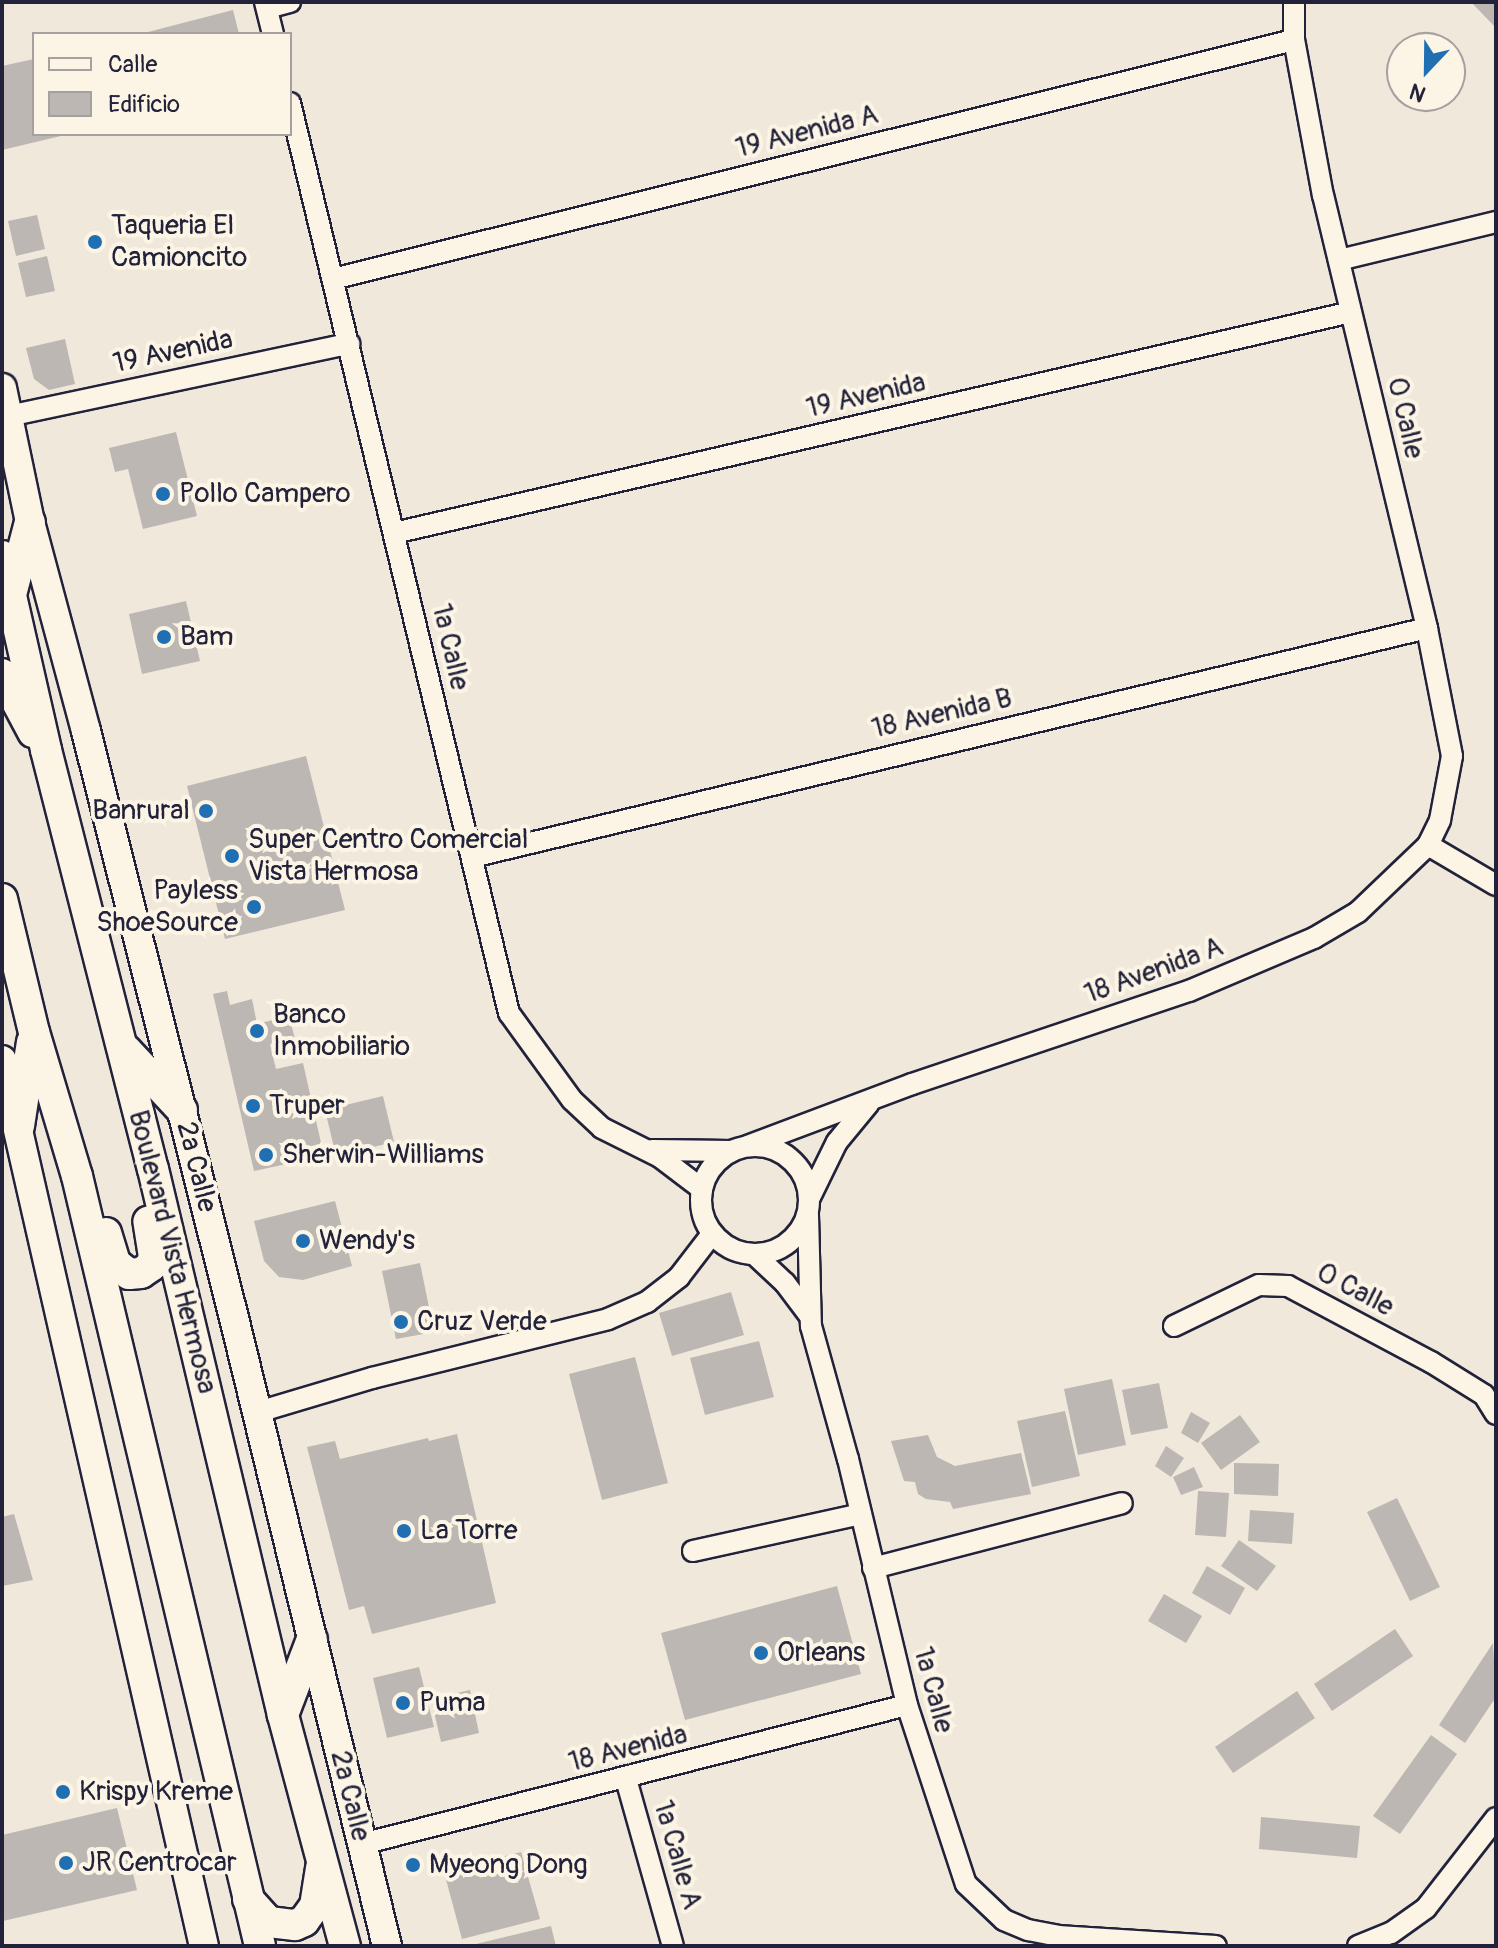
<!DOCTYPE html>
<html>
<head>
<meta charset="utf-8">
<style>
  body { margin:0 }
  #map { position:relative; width:1498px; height:1948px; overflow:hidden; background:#efe8db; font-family:Pangolin,sans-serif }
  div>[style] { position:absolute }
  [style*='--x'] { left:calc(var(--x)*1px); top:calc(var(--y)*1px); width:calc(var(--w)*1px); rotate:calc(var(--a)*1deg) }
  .building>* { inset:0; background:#bcb7b3 }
  .roads { filter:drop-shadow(2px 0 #22223b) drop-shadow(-2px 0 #22223b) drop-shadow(0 2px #22223b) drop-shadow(0 -2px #22223b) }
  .street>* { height:20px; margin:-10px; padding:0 10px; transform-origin:10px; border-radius:10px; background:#fcf5e5 }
  .street>.ring { margin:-10px; padding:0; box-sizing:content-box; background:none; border:20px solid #fcf5e5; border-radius:50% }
  .secondary>* { height:28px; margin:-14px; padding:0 14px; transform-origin:14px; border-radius:14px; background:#fcf5e5 }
  .primary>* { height:30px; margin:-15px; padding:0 15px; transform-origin:15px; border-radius:15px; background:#fcf5e5 }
  .dots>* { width:22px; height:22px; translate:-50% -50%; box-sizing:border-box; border:4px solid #fcf5e5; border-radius:50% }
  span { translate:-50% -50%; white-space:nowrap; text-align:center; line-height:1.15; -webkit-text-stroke:8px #fcf5e5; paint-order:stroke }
  .street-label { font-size:28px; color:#22223b }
  .poi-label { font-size:28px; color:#22223b }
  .left { translate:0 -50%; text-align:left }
  .right { translate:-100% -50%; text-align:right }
  .frame { position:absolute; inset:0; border:4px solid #22223b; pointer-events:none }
  .legend { position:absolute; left:32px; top:32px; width:260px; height:104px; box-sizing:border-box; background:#fcf5e5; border:2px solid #a5a1a1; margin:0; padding:10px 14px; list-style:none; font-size:24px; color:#22223b }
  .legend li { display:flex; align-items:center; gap:16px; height:40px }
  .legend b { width:40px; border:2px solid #a5a1a1 }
  .north { position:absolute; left:1386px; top:32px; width:80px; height:80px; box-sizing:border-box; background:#fcf5e5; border:2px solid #a5a1a1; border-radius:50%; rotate:202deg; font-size:22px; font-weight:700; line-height:32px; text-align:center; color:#22223b }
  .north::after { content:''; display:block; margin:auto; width:28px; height:36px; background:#1f6fb2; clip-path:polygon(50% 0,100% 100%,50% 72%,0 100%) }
</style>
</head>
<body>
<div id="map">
  <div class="building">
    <i style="clip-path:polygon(1471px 2px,1496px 2px,1496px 28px)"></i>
    <i style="clip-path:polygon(233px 10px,239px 34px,144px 34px,144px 33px)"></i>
    <i style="clip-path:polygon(34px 59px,34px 134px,65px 135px,2px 150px,2px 66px)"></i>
    <i style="clip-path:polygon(37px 215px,45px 249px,16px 256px,8px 221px)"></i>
    <i style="clip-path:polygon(47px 256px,55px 291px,26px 297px,18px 263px)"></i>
    <i style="clip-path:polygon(65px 339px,75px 384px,49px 390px,34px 379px,26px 348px)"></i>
    <i style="clip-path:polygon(176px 432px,197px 516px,143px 529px,128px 469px,115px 472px,109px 448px)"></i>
    <i style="clip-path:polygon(186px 601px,200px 661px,142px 674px,129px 614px)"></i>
    <i style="clip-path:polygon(306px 756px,345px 910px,225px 939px,187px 786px)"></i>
    <i style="clip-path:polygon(227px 991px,230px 1005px,252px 999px,257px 1024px,289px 1016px,295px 1039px,270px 1044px,276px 1069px,303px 1063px,324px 1156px,254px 1171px,213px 994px)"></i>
    <i style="clip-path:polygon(383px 1096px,394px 1142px,336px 1156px,325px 1110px)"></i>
    <i style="clip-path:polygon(335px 1201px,352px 1266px,303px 1280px,279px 1277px,264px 1261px,254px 1221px)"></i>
    <i style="clip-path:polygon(420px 1263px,434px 1332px,396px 1339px,382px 1271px)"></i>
    <i style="clip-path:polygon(731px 1292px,744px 1335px,672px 1356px,659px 1313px)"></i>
    <i style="clip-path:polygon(759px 1341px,774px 1397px,705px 1415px,690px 1358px)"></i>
    <i style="clip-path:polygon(635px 1357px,668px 1483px,602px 1500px,569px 1374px)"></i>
    <i style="clip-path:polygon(1112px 1379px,1126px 1445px,1078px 1455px,1064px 1389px)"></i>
    <i style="clip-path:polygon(1159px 1383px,1168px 1428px,1131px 1435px,1122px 1390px)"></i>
    <i style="clip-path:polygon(1065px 1411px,1080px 1476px,1032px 1487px,1017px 1421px)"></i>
    <i style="clip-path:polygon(1191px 1412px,1210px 1423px,1198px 1443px,1181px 1433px)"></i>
    <i style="clip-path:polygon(1240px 1415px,1260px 1442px,1221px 1470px,1201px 1443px)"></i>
    <i style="clip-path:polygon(457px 1434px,496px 1603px,372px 1634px,364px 1606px,349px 1610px,307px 1447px,335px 1441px,340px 1459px,428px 1438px,429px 1441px)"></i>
    <i style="clip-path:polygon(928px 1435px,937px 1457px,955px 1466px,1021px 1453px,1031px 1494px,953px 1509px,950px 1502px,926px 1499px,918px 1494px,915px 1482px,904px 1481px,891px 1441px)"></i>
    <i style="clip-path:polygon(1166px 1446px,1184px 1458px,1171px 1477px,1155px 1466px)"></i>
    <i style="clip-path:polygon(1234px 1463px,1279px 1464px,1278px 1496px,1234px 1494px)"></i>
    <i style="clip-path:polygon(1194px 1467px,1203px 1487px,1181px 1495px,1173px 1477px)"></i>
    <i style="clip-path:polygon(1198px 1491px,1229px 1493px,1226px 1537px,1195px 1535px)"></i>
    <i style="clip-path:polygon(1397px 1498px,1440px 1587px,1410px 1601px,1367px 1512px)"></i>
    <i style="clip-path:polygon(1250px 1510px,1294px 1513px,1292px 1544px,1248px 1541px)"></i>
    <i style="clip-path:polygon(14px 1514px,33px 1580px,2px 1586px,2px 1517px)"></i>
    <i style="clip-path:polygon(1239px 1540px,1276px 1566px,1257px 1591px,1221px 1566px)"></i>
    <i style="clip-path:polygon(1207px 1566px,1245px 1588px,1230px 1615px,1192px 1593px)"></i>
    <i style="clip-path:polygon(837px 1586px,861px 1674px,685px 1720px,661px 1633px)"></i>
    <i style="clip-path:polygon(1164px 1594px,1202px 1616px,1186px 1643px,1148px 1621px)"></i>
    <i style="clip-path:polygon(1395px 1629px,1413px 1656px,1332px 1711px,1314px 1684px)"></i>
    <i style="clip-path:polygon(1493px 1643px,1496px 1697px,1465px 1743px,1439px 1725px)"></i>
    <i style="clip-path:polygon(419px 1667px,434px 1727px,387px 1738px,373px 1678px)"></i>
    <i style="clip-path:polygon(470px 1690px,479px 1733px,441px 1742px,431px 1699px)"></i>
    <i style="clip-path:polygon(1297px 1691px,1315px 1718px,1233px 1773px,1215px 1747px)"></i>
    <i style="clip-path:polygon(1431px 1735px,1457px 1754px,1400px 1834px,1373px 1816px)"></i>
    <i style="clip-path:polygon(117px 1808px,137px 1890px,3px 1921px,2px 1835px)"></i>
    <i style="clip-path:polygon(1261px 1817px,1360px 1826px,1357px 1858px,1259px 1849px)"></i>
    <i style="clip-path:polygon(521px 1852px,540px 1919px,462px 1939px,444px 1872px)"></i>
    <i style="clip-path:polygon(551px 1926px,556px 1946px,472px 1946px,472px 1945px)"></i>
  </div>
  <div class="roads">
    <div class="street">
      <i style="--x:265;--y:2;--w:33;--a:76"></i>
      <i style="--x:267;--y:8;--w:24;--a:-15"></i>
      <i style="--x:290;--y:103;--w:936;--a:76.47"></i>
      <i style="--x:509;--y:1013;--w:107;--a:54.1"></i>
      <i style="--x:572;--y:1100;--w:41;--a:43"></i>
      <i style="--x:602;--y:1128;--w:65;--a:26.6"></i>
      <i style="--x:660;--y:1157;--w:53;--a:37.3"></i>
      <i style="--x:1339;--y:260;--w:162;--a:-13.6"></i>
      <i style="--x:333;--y:279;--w:990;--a:-13.97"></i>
      <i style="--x:9;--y:416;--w:348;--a:-12"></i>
      <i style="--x:394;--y:533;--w:982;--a:-13"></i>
      <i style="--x:1428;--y:845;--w:79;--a:30.5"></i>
      <i style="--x:472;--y:857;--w:982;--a:-13.48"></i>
      <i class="ring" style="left:701px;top:1146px;width:88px;height:88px"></i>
      <i style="--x:747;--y:1146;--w:176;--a:-20.6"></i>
      <i style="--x:912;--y:1084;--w:292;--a:-18.6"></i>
      <i style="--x:1189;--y:991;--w:136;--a:-23"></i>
      <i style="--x:1314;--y:938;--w:51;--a:-30.6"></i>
      <i style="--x:1358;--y:912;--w:97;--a:-43.7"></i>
      <i style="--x:1428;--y:845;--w:28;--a:-64"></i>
      <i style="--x:1440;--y:820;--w:65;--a:-79.4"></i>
      <i style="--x:1452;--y:756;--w:130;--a:-101.1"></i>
      <i style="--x:1427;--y:628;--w:444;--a:-103.5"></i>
      <i style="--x:1323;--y:196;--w:159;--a:-100.5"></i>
      <i style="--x:1294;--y:40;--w:38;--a:-90"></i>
      <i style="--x:652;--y:1150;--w:79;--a:0.7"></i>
      <i style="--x:810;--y:1197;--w:61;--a:-63.9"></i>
      <i style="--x:837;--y:1142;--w:50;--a:-50.6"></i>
      <i style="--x:808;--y:1215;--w:111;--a:88.5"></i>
      <i style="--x:811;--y:1326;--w:138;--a:74.5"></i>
      <i style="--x:848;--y:1459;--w:253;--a:76.5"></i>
      <i style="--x:907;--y:1705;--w:188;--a:71.8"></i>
      <i style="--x:966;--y:1884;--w:52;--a:43.5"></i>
      <i style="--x:1004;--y:1920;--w:26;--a:23"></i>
      <i style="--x:1028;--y:1930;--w:31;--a:11"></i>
      <i style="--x:1058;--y:1936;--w:158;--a:3.6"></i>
      <i style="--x:755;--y:1255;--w:41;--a:43"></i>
      <i style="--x:785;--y:1283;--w:39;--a:53"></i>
      <i style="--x:1174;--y:1326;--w:94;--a:-25.8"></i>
      <i style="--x:1259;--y:1285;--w:29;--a:2"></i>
      <i style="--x:1288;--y:1286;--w:162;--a:28"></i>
      <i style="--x:1431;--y:1362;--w:62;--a:31.9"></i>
      <i style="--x:1484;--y:1395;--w:22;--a:58"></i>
      <i style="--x:258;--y:1412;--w:119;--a:-16.6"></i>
      <i style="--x:372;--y:1378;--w:243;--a:-14"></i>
      <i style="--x:608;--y:1319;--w:43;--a:-23.6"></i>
      <i style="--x:647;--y:1302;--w:41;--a:-38"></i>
      <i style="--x:679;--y:1277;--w:54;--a:-52.5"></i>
      <i style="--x:693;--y:1551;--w:172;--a:-12.4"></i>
      <i style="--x:873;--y:1568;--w:257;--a:-14.6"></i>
      <i style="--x:626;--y:1779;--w:173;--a:74.3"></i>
      <i style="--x:362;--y:1844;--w:562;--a:-14.31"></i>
      <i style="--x:1358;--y:1946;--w:35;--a:-22"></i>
      <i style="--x:1391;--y:1933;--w:43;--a:-35.5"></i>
      <i style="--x:1426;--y:1908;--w:114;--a:-52.1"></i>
    </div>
    <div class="secondary">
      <i style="--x:2;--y:388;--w:137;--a:78.2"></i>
      <i style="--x:30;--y:522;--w:216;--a:75"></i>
      <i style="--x:86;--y:731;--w:609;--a:75.85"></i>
      <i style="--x:235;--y:1322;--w:642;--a:76.31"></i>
      <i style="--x:2;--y:1060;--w:909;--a:77.16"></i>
    </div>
    <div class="primary">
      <i style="--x:2;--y:556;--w:199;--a:77.2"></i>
      <i style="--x:46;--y:750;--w:432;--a:75.7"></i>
      <i style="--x:153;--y:1169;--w:561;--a:76.61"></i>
      <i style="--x:283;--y:1715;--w:239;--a:75"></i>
      <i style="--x:12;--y:591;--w:71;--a:-75.4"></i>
      <i style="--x:2;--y:674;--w:66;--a:61.9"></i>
      <i style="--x:2;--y:899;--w:137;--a:76.5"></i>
      <i style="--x:34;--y:1032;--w:150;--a:73.4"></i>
      <i style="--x:77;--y:1176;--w:791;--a:76.63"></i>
      <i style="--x:126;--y:1050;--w:82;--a:47"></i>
      <i style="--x:19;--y:1126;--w:85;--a:-81.2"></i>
      <i style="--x:106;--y:1233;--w:31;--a:73"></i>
      <i style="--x:115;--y:1263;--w:18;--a:38"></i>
      <i style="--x:129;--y:1274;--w:12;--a:-5"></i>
      <i style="--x:141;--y:1273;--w:12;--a:-35"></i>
      <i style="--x:151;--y:1266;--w:9;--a:-72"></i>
      <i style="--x:154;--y:1257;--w:36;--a:-99"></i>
      <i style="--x:283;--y:1715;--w:81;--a:-69.1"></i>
      <i style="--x:248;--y:1899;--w:31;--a:48"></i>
      <i style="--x:269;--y:1922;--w:26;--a:7"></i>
      <i style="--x:295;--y:1925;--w:10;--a:-24"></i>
      <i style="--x:304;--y:1921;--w:19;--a:-54"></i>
      <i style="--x:315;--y:1906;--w:39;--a:-81"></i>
    </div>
  </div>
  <div class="dots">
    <i style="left:95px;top:242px;background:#1f6fb2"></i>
    <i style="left:163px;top:494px;background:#1f6fb2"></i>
    <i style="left:164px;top:637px;background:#1f6fb2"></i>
    <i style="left:206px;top:811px;background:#1f6fb2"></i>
    <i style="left:232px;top:856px;background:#1f6fb2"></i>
    <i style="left:254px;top:907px;background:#1f6fb2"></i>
    <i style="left:257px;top:1031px;background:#1f6fb2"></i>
    <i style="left:253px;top:1106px;background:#1f6fb2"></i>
    <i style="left:266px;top:1155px;background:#1f6fb2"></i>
    <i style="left:303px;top:1241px;background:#1f6fb2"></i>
    <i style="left:401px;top:1322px;background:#1f6fb2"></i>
    <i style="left:404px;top:1531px;background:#1f6fb2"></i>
    <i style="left:761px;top:1653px;background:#1f6fb2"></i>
    <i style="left:403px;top:1703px;background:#1f6fb2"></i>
    <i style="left:63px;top:1792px;background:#1f6fb2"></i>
    <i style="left:66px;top:1863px;background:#1f6fb2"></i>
    <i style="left:413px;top:1865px;background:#1f6fb2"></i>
  </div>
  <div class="street-label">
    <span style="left:807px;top:132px;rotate:-14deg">19 Avenida A</span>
    <span style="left:173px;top:352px;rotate:-12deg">19 Avenida</span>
    <span style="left:866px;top:396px;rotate:-13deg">19 Avenida</span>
    <span style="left:1405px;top:418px;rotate:77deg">0 Calle</span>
    <span style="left:450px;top:647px;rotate:77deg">1a Calle</span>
    <span style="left:942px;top:714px;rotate:-13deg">18 Avenida B</span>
    <span style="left:1154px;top:971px;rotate:-20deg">18 Avenida A</span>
    <span style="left:196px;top:1167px;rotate:76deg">2a Calle</span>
    <span style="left:172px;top:1252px;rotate:76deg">Boulevard Vista Hermosa</span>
    <span style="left:1355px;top:1290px;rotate:28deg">0 Calle</span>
    <span style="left:933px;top:1690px;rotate:75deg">1a Calle</span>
    <span style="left:628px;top:1749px;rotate:-14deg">18 Avenida</span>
    <span style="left:350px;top:1796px;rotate:76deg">2a Calle</span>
    <span style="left:677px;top:1855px;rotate:74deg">1a Calle A</span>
  </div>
  <div class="poi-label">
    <span class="left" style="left:111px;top:242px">Taqueria El<br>Camioncito</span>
    <span class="left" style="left:179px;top:494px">Pollo Campero</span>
    <span class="left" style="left:180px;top:637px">Bam</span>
    <span class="right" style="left:190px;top:811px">Banrural</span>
    <span class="left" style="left:248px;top:856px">Super Centro Comercial<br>Vista Hermosa</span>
    <span class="right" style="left:238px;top:907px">Payless<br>ShoeSource</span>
    <span class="left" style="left:273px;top:1031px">Banco<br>Inmobiliario</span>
    <span class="left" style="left:269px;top:1106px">Truper</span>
    <span class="left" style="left:282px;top:1155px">Sherwin-Williams</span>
    <span class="left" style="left:319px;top:1241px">Wendy's</span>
    <span class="left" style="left:417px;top:1322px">Cruz Verde</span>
    <span class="left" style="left:420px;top:1531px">La Torre</span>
    <span class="left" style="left:777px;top:1653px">Orleans</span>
    <span class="left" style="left:419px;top:1703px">Puma</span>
    <span class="left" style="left:79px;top:1792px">Krispy Kreme</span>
    <span class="left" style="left:82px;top:1863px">JR Centrocar</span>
    <span class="left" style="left:429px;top:1865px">Myeong Dong</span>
  </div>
  <div class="frame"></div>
  <ul class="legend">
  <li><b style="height:10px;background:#fcf5e5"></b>Calle</li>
  <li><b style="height:22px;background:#bcb7b3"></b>Edificio</li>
  </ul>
  <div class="north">N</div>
</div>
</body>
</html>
